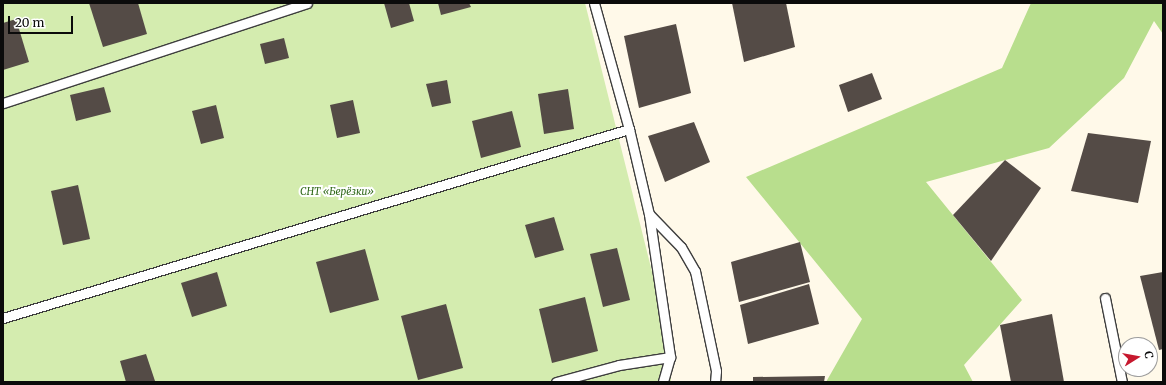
<!DOCTYPE html>
<html>
<head>
<meta charset="utf-8">
<style>
  body { margin:0 }
  #map { position:relative; width:1166px; height:385px; overflow:hidden; background:#fff9e9; font-family:Merriweather,serif }
  div>[style] { position:absolute }
  [style*='--x'] { left:calc(var(--x)*1px); top:calc(var(--y)*1px); width:calc(var(--w)*1px); rotate:calc(var(--a)*1deg) }
  .green>* { inset:0; background:#d4ecaf }
  .forest>* { inset:0; background:#b8de8d }
  .building>* { inset:0; background:#544b46 }
  .roads { filter:drop-shadow(1px 0 #3e3e3e) drop-shadow(-1px 0 #3e3e3e) drop-shadow(0 1px #3e3e3e) drop-shadow(0 -1px #3e3e3e) }
  .service>* { height:9px; margin:-4.5px; padding:0 4.5px; transform-origin:4.5px; border-radius:4.5px; background:#fff }
  span { translate:-50% -50%; white-space:nowrap; text-align:center; line-height:1.15; -webkit-text-stroke:4px #fff; paint-order:stroke }
  .park-label { font-size:10px; color:#2e6717; font-style:italic }
  .frame { position:absolute; inset:0; border:4px solid #0b0b0b; pointer-events:none }
  .north { position:absolute; left:1118px; top:337px; width:40px; height:40px; box-sizing:border-box; background:#fff; border:1px solid #9d9d9d; border-radius:50%; rotate:79deg; font-size:11px; font-weight:700; line-height:16px; text-align:center; color:#0b0b0b }
  .north::after { content:''; display:block; margin:auto; width:14px; height:18px; background:#c6182e; clip-path:polygon(50% 0,100% 100%,50% 72%,0 100%) }
  .scale { position:absolute; left:8px; top:16px; width:65px; height:18px; box-sizing:border-box; border:2px solid #0b0b0b; border-top:0; padding-left:5px; font-size:12px; line-height:14px; white-space:nowrap; color:#0b0b0b; -webkit-text-stroke:3px #fff; paint-order:stroke }
</style>
</head>
<body>
<div id="map">
  <div class="green">
    <i style="clip-path:polygon(3px 3px,585px 3px,668px 336px,671px 382px,3px 382px)"></i>
  </div>
  <div class="forest">
    <i style="clip-path:polygon(1031px 3px,1163px 3px,1163px 34px,1154px 21px,1124px 78px,1049px 148px,926px 182px,1022px 300px,964px 365px,973px 382px,826px 382px,862px 319px,746px 177px,1002px 68px)"></i>
  </div>
  <div class="building">
    <i style="clip-path:polygon(89px 3px,138px 3px,147px 34px,103px 47px)"></i>
    <i style="clip-path:polygon(384px 3px,409px 3px,414px 21px,391px 28px)"></i>
    <i style="clip-path:polygon(438px 3px,469px 3px,471px 7px,441px 15px)"></i>
    <i style="clip-path:polygon(732px 3px,786px 3px,795px 47px,744px 62px)"></i>
    <i style="clip-path:polygon(16px 19px,29px 62px,3px 70px,3px 23px)"></i>
    <i style="clip-path:polygon(676px 24px,691px 93px,639px 108px,624px 36px)"></i>
    <i style="clip-path:polygon(284px 38px,289px 58px,265px 64px,260px 44px)"></i>
    <i style="clip-path:polygon(872px 73px,882px 99px,848px 112px,839px 85px)"></i>
    <i style="clip-path:polygon(447px 80px,451px 103px,432px 107px,426px 84px)"></i>
    <i style="clip-path:polygon(104px 87px,111px 112px,76px 121px,70px 95px)"></i>
    <i style="clip-path:polygon(568px 89px,574px 129px,544px 134px,538px 94px)"></i>
    <i style="clip-path:polygon(353px 100px,360px 133px,337px 138px,330px 105px)"></i>
    <i style="clip-path:polygon(216px 105px,224px 138px,201px 144px,192px 111px)"></i>
    <i style="clip-path:polygon(512px 111px,521px 147px,481px 158px,472px 121px)"></i>
    <i style="clip-path:polygon(694px 122px,710px 162px,665px 182px,648px 136px)"></i>
    <i style="clip-path:polygon(1088px 133px,1151px 141px,1138px 203px,1071px 191px)"></i>
    <i style="clip-path:polygon(1005px 160px,1041px 188px,991px 261px,953px 215px)"></i>
    <i style="clip-path:polygon(78px 185px,90px 239px,63px 245px,51px 191px)"></i>
    <i style="clip-path:polygon(554px 217px,564px 250px,535px 258px,525px 225px)"></i>
    <i style="clip-path:polygon(800px 242px,810px 282px,739px 302px,731px 262px)"></i>
    <i style="clip-path:polygon(617px 248px,630px 300px,603px 307px,590px 254px)"></i>
    <i style="clip-path:polygon(365px 249px,379px 300px,330px 313px,316px 262px)"></i>
    <i style="clip-path:polygon(217px 272px,227px 306px,192px 317px,181px 283px)"></i>
    <i style="clip-path:polygon(1163px 272px,1163px 349px,1159px 350px,1140px 276px)"></i>
    <i style="clip-path:polygon(809px 284px,819px 324px,748px 344px,740px 305px)"></i>
    <i style="clip-path:polygon(585px 297px,598px 351px,552px 363px,539px 309px)"></i>
    <i style="clip-path:polygon(446px 304px,463px 368px,418px 380px,401px 316px)"></i>
    <i style="clip-path:polygon(1052px 314px,1064px 382px,1011px 382px,1000px 325px)"></i>
    <i style="clip-path:polygon(146px 354px,155px 381px,126px 382px,120px 361px)"></i>
    <i style="clip-path:polygon(825px 376px,824px 382px,753px 382px,753px 377px)"></i>
  </div>
  <div class="roads">
    <div class="service">
      <i style="--x:594;--y:3;--w:131;--a:74.5"></i>
      <i style="--x:629;--y:129;--w:87;--a:76.8"></i>
      <i style="--x:649;--y:214;--w:145;--a:81.6"></i>
      <i style="--x:670;--y:357;--w:26;--a:106"></i>
      <i style="--x:3;--y:103;--w:320;--a:-18.2"></i>
      <i style="--x:649;--y:214;--w:46;--a:45.9"></i>
      <i style="--x:681;--y:247;--w:28;--a:60"></i>
      <i style="--x:695;--y:271;--w:102;--a:78.1"></i>
      <i style="--x:716;--y:371;--w:11;--a:95"></i>
      <i style="--x:1105;--y:298;--w:86;--a:78.6"></i>
      <i style="--x:3;--y:318;--w:654;--a:-16.8"></i>
      <i style="--x:556;--y:382;--w:65;--a:-15.1"></i>
      <i style="--x:619;--y:365;--w:52;--a:-8.9"></i>
    </div>
  </div>
  <div class="park-label">
    <span style="left:337px;top:192px">СНТ «Берёзки»</span>
  </div>
  <div class="frame"></div>
  <div class="north">С</div>
  <div class="scale">20 m</div>
</div>
</body>
</html>
